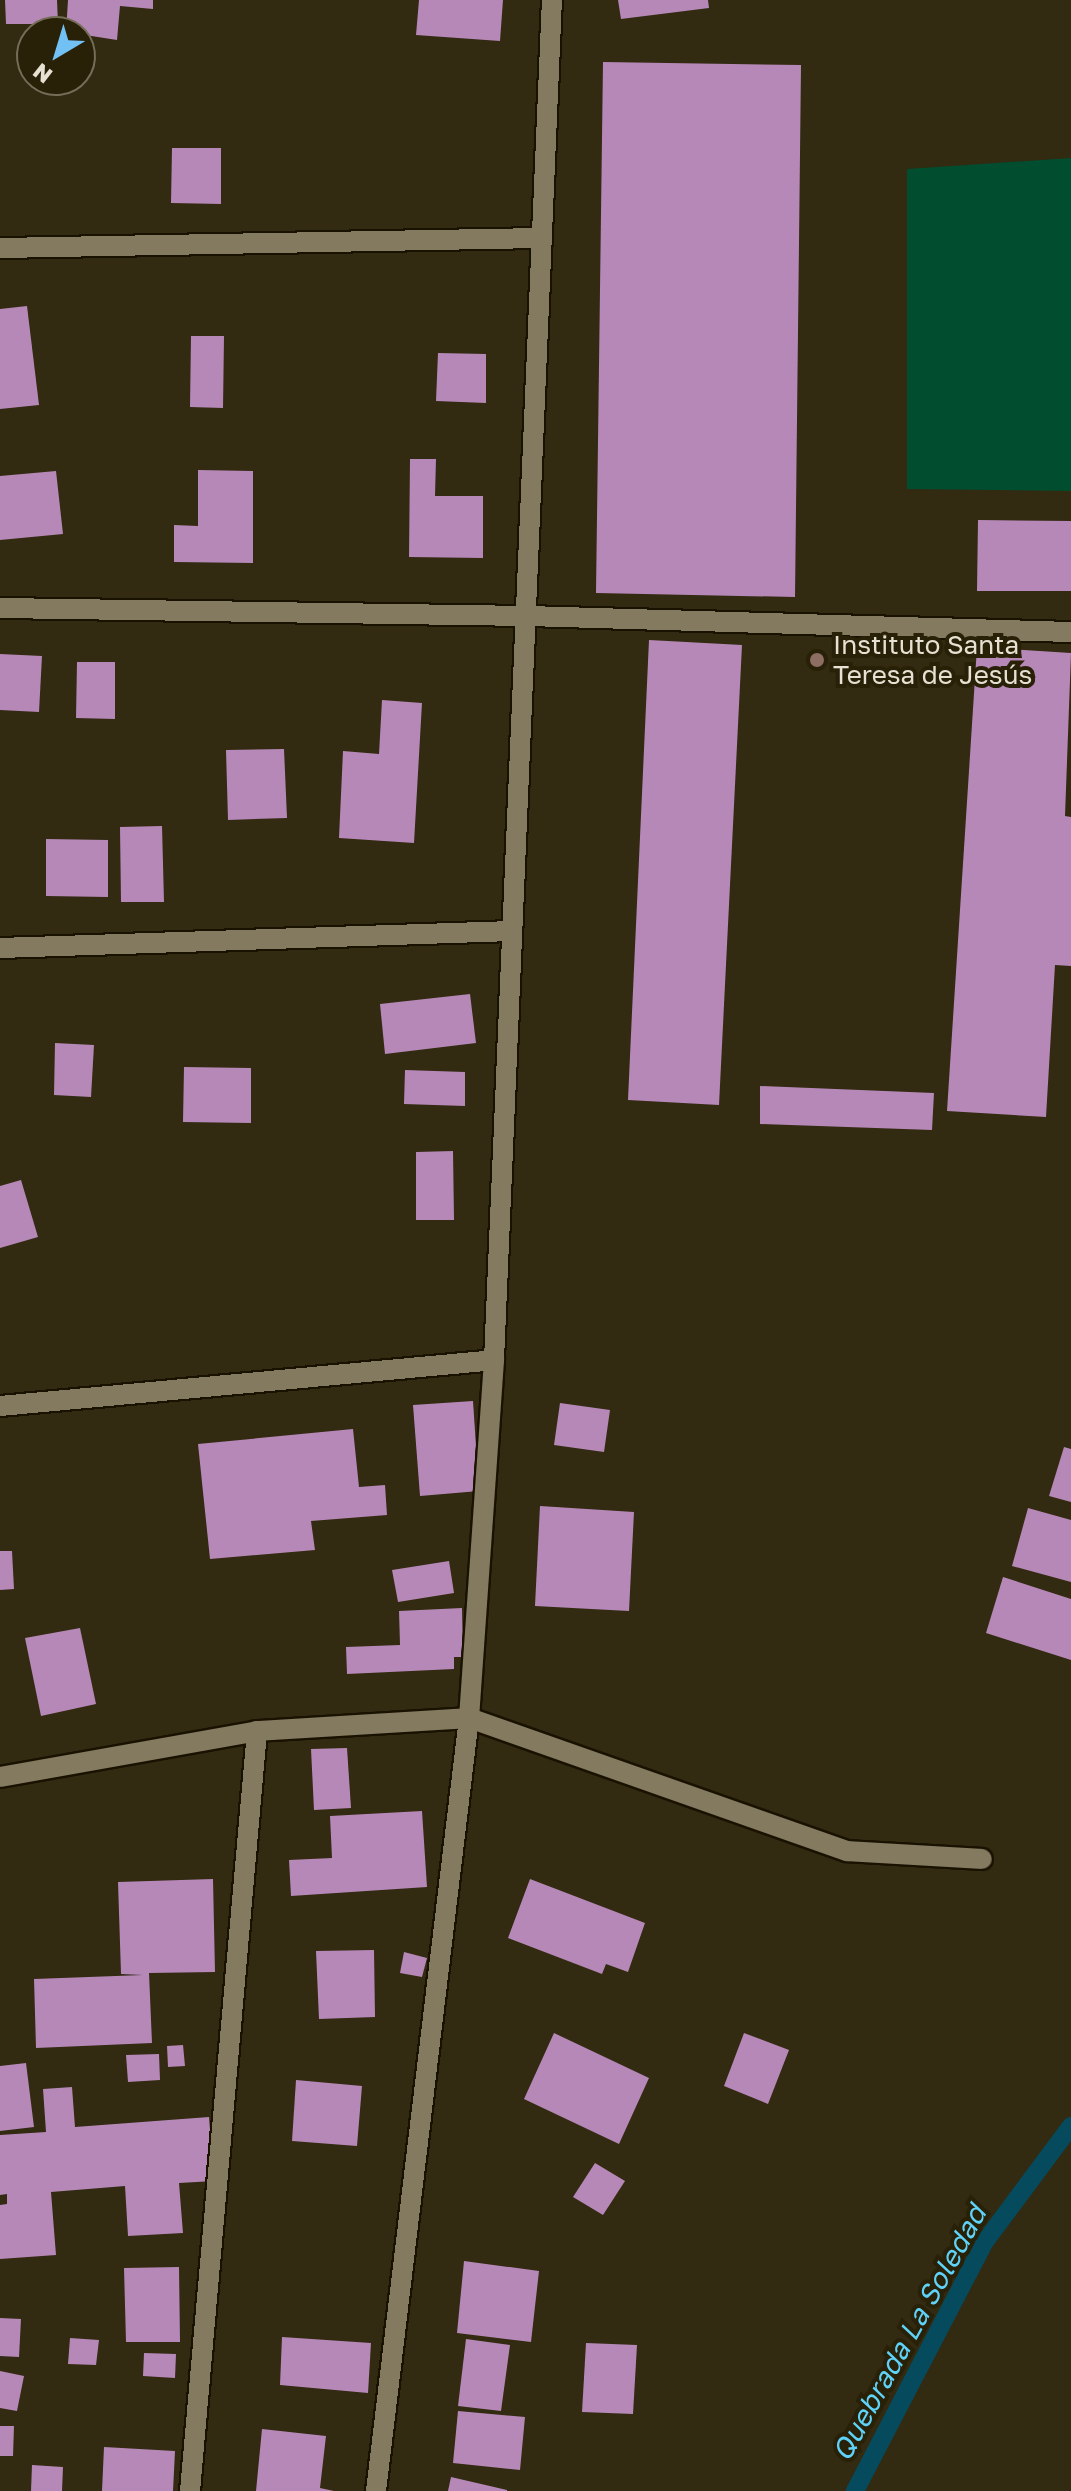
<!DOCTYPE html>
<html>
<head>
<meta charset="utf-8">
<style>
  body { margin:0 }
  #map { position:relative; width:1071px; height:2491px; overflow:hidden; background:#322a11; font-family:"Golos Text",sans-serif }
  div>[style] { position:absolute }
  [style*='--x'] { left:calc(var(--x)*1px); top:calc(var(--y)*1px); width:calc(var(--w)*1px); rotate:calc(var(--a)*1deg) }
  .green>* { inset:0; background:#014d30 }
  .stream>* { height:18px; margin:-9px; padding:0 9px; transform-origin:9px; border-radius:9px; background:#064a5d }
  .building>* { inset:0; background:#b688b8 }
  .roads { filter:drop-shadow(2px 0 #1a1200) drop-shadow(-2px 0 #1a1200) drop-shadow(0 2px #1a1200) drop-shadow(0 -2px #1a1200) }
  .service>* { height:20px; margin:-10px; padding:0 10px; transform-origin:10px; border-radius:10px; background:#847a5f }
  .minor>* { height:20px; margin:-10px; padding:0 10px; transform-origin:10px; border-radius:10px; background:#847a5f }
  .tertiary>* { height:20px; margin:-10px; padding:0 10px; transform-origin:10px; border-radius:10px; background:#847a5f }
  .dots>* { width:22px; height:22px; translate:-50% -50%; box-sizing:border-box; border:4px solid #282007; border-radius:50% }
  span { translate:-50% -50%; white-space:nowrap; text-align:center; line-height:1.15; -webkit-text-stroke:8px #282007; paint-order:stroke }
  .poi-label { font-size:26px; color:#e6e1d2 }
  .left { translate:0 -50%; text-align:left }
  .water-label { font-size:28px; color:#5fd2f8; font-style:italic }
  .north { position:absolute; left:16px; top:16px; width:80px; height:80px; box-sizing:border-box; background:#282007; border:2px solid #746d58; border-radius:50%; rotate:218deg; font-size:22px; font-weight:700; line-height:32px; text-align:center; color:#e6e1d2 }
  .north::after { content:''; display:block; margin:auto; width:28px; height:36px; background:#72c1f5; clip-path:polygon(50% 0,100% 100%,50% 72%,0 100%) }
</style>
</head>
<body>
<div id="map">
  <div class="green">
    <i style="clip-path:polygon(1071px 158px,1071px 491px,907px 489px,907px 169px)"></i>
  </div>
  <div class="stream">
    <i style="--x:855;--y:2491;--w:280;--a:-62.5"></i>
    <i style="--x:984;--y:2243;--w:146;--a:-53.4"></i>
  </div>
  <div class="building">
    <i style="clip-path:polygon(5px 0,57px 0,58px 24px,6px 24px)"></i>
    <i style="clip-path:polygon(68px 0,153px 0,153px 9px,120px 6px,117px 40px,66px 32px)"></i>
    <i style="clip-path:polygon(419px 0,503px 0,500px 41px,416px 35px)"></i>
    <i style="clip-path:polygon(618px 0,708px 0,709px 8px,621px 19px)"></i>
    <i style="clip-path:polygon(603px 62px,801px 65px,795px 597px,596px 593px)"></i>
    <i style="clip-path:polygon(172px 148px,221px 148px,221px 204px,171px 203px)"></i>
    <i style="clip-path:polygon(27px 306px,39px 405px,0 409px,0 309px)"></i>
    <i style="clip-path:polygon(191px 336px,224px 336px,223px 408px,190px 407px)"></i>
    <i style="clip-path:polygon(438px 353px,486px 354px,486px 403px,436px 401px)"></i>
    <i style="clip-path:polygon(410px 459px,436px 459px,435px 496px,483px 496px,483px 558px,409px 557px)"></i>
    <i style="clip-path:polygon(198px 470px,253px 471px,253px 563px,174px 562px,174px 525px,198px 526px)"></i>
    <i style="clip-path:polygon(56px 471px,63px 534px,0 540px,0 476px)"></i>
    <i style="clip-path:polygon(978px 520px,1071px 521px,1071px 591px,977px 591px)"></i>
    <i style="clip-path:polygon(649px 640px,742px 645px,719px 1105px,628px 1100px)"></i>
    <i style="clip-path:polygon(977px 647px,1071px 653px,1065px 816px,1071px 817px,1071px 966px,1055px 965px,1046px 1117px,947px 1111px)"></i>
    <i style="clip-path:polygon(0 654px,42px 656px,39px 712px,0 710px)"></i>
    <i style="clip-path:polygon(77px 662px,115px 662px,115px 719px,76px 718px)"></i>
    <i style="clip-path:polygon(382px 700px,422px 703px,414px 843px,339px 838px,343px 751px,379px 754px)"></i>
    <i style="clip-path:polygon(284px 749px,287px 818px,228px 820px,226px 750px)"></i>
    <i style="clip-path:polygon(162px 826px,164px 902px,121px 902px,120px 827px)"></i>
    <i style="clip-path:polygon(46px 839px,108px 840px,108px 897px,46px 896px)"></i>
    <i style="clip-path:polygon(470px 994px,476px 1043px,385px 1054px,380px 1004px)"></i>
    <i style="clip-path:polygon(55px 1043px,94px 1045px,91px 1097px,54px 1095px)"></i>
    <i style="clip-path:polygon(184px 1067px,251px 1068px,251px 1123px,183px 1122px)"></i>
    <i style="clip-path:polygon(405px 1070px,465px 1072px,465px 1106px,404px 1104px)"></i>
    <i style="clip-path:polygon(760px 1086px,934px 1093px,932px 1130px,760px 1124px)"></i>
    <i style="clip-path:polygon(453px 1151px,454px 1220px,416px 1220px,416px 1152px)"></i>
    <i style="clip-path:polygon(21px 1180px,38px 1237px,0 1248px,0 1186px)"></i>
    <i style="clip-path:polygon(473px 1401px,479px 1491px,420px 1496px,413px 1405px)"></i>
    <i style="clip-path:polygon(560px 1403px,610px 1410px,604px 1452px,554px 1445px)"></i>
    <i style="clip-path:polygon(353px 1429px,359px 1487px,385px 1485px,387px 1515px,311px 1521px,315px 1550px,210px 1559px,198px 1444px)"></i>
    <i style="clip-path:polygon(1064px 1447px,1071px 1449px,1071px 1502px,1049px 1496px)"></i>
    <i style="clip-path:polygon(540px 1506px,634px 1512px,629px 1611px,535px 1606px)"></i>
    <i style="clip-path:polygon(1028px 1508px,1071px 1520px,1071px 1582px,1012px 1566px)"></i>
    <i style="clip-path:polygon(0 1551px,12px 1551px,14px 1589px,0 1590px)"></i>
    <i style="clip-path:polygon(449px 1561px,454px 1593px,398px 1602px,392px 1570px)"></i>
    <i style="clip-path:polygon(1003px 1577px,1071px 1599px,1071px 1660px,986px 1633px)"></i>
    <i style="clip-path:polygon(462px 1608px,463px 1657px,454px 1657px,454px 1669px,347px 1674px,346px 1647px,400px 1645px,399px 1611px)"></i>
    <i style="clip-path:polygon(80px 1628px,96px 1704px,41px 1716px,25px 1638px)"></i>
    <i style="clip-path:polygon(347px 1748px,351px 1808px,314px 1810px,311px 1749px)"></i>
    <i style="clip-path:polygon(422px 1811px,427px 1887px,291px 1896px,289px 1860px,332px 1858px,330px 1816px)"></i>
    <i style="clip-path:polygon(213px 1879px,215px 1972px,149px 1973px,152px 2043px,36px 2048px,34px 1979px,143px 1975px,121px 1974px,118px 1882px)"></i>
    <i style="clip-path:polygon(530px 1879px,645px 1923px,628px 1972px,606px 1964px,602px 1974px,508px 1938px)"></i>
    <i style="clip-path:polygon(374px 1950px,375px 2017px,319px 2019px,316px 1951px)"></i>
    <i style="clip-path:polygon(404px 1952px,427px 1958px,422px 1977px,400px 1973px)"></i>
    <i style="clip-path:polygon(554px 2033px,649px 2078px,619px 2144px,524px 2099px)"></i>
    <i style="clip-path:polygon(744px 2033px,789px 2050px,768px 2104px,724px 2086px)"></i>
    <i style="clip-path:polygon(183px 2045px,185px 2066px,168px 2067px,167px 2046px)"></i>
    <i style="clip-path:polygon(159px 2054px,160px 2080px,128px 2082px,126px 2055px)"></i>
    <i style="clip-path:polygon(26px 2063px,34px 2127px,0 2131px,0 2066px)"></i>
    <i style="clip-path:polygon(296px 2080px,362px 2086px,357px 2146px,292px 2141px)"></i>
    <i style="clip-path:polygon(72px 2087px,75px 2127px,209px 2117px,214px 2181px,179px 2183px,183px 2233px,128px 2236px,125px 2186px,51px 2192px,56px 2255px,0 2259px,0 2205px,7px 2204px,7px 2194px,0 2195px,0 2135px,46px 2132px,43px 2089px)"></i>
    <i style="clip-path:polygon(595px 2163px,625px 2181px,603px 2215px,573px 2197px)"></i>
    <i style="clip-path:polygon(464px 2261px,539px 2271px,531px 2342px,457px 2333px)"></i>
    <i style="clip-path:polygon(179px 2267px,180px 2342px,126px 2342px,124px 2268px)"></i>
    <i style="clip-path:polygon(0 2318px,21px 2319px,19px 2357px,0 2356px)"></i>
    <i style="clip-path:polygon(282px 2337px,371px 2343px,368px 2393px,280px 2385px)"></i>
    <i style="clip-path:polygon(70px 2338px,99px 2340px,96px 2365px,68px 2364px)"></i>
    <i style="clip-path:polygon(466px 2339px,510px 2345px,501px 2411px,458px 2406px)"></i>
    <i style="clip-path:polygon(586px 2343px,637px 2345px,633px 2414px,582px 2412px)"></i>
    <i style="clip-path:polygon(144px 2353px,176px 2354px,175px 2378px,143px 2376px)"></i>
    <i style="clip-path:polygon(0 2371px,24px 2376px,17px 2411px,0 2408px)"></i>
    <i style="clip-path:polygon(458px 2411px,525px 2417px,520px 2470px,453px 2463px)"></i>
    <i style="clip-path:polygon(0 2426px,14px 2426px,13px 2456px,0 2456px)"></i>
    <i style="clip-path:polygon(262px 2429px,326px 2436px,320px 2488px,334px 2491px,256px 2491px)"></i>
    <i style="clip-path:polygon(104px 2447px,175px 2451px,173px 2491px,102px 2491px)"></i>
    <i style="clip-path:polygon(32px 2465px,63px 2467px,62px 2491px,31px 2491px)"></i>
    <i style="clip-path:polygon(451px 2477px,507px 2490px,507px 2491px,448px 2491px)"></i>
  </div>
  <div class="roads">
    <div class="service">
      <i style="--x:528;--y:616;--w:543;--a:1.69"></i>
      <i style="--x:469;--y:1718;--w:401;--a:19.4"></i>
      <i style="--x:847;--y:1851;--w:135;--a:3.4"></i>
    </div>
    <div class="minor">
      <i style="--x:0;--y:248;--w:542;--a:-1.06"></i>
      <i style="--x:0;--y:608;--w:528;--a:0.87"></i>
      <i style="--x:0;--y:948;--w:512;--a:-1.9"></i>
      <i style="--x:0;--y:1777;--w:261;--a:-10.1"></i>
      <i style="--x:257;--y:1731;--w:212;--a:-3.5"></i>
      <i style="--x:190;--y:2491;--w:763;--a:-84.96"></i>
      <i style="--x:376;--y:2491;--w:779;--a:-83.14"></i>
      <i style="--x:469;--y:1718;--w:359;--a:-86"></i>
    </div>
    <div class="tertiary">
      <i style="--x:0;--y:1406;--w:496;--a:-5.3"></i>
      <i style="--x:494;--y:1360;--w:1361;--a:-87.56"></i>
    </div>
  </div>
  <div class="dots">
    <i style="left:817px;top:660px;background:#8d6e63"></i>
  </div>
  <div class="poi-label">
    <span class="left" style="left:833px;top:660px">Instituto Santa<br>Teresa de Jesús</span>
  </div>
  <div class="water-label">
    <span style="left:909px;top:2333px;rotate:-61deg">Quebrada La Soledad</span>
  </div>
  <div class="north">N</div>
</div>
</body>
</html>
